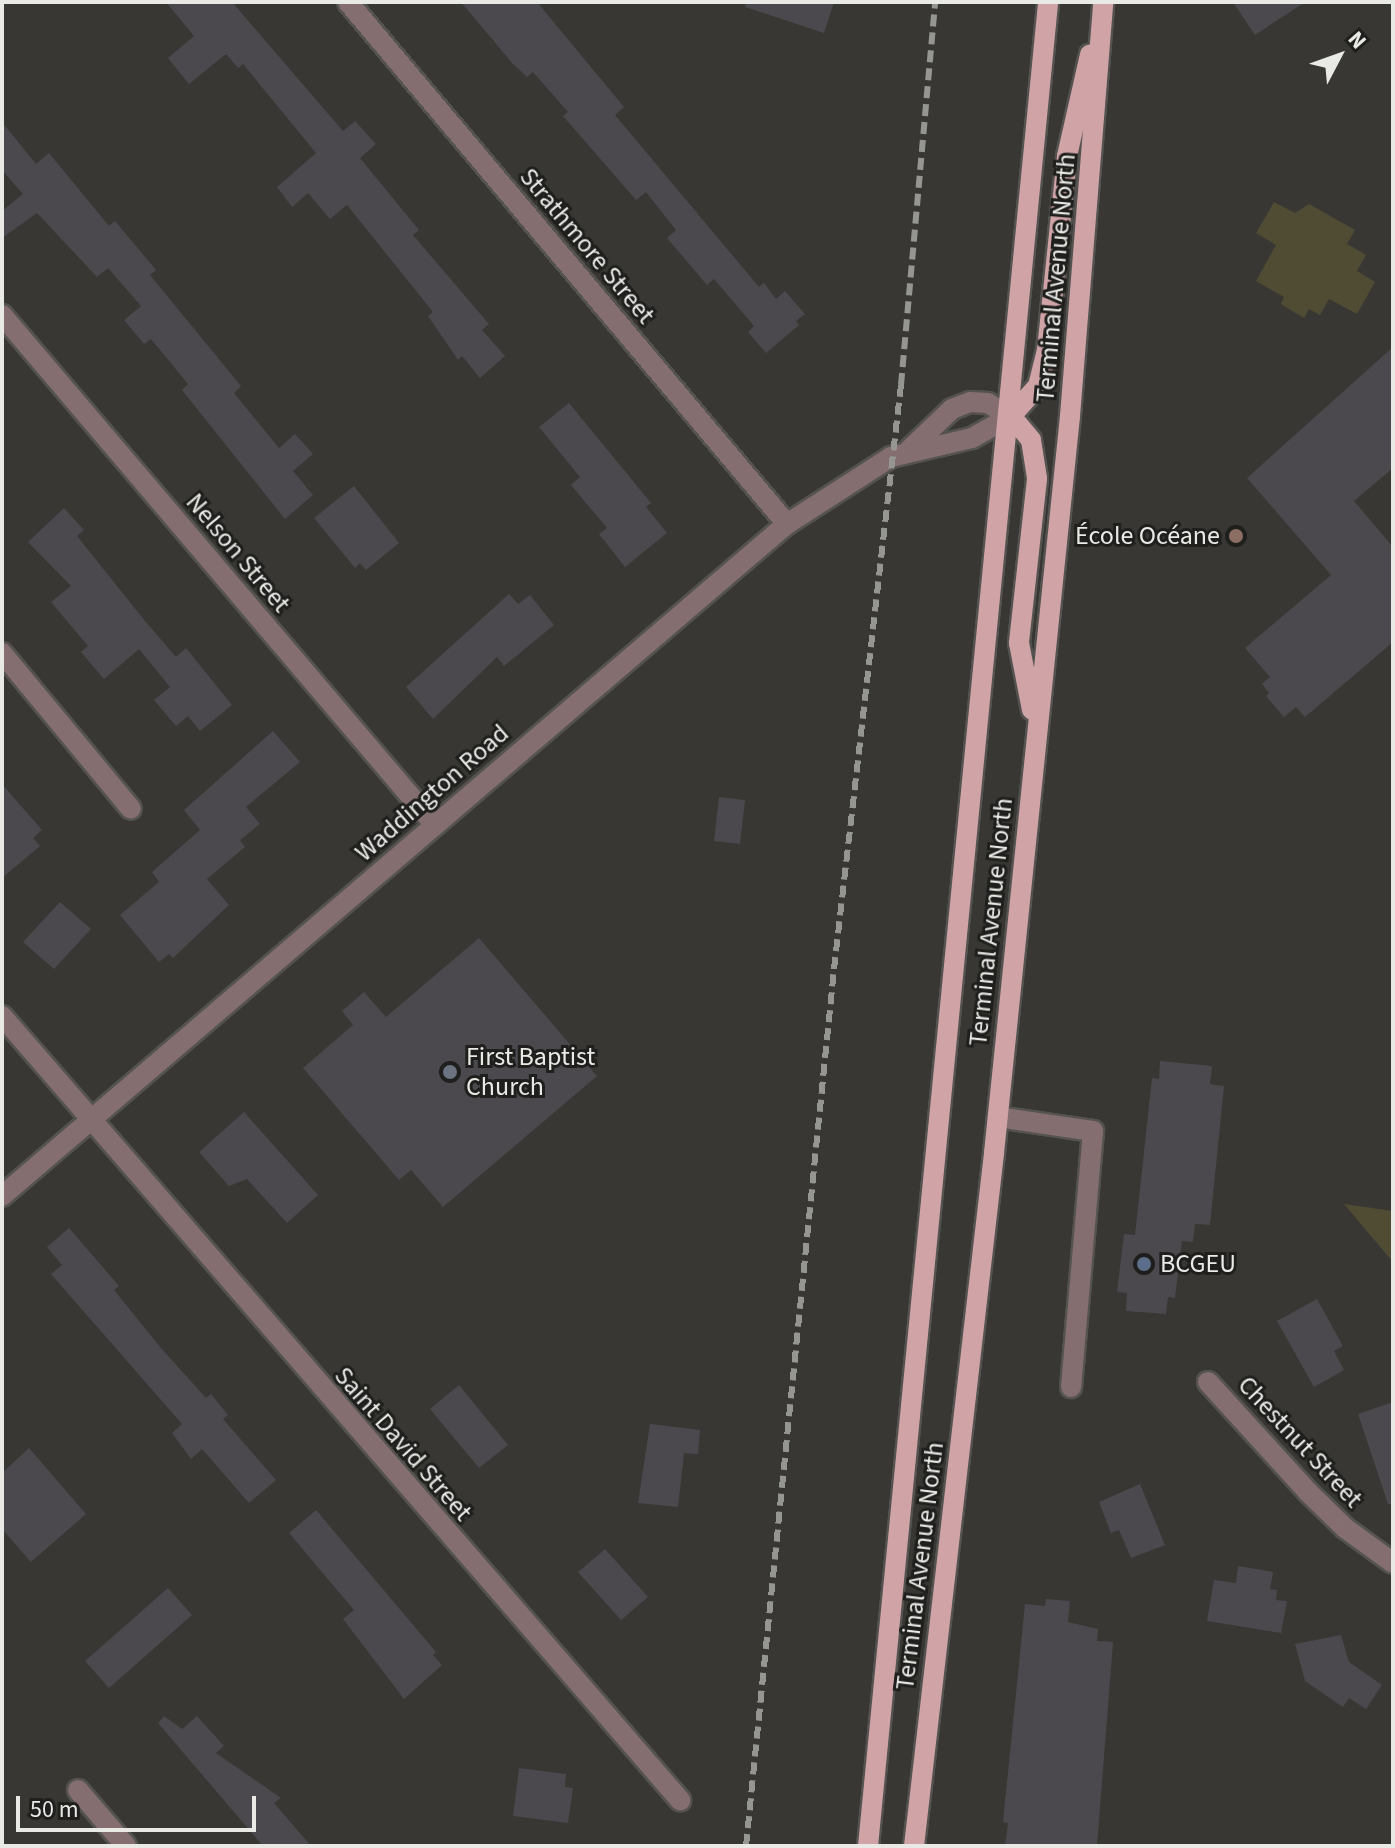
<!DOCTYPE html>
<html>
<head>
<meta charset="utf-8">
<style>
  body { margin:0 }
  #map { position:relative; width:1395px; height:1848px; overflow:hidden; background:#383733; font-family:"Source Sans 3",sans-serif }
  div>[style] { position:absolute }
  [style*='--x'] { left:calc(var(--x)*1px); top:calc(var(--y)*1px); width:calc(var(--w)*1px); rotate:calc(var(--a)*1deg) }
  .green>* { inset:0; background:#504c34 }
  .building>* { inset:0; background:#4b494d }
  .roads { filter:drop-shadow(2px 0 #545350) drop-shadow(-2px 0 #545350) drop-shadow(0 2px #545350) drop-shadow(0 -2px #545350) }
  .minor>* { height:20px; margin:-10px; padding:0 10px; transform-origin:10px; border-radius:10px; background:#856e70 }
  .major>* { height:20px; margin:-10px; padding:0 10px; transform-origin:10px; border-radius:10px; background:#d0a4a7 }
  .rail>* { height:6px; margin-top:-3px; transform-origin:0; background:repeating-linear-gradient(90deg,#959591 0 12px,transparent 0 18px) }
  .dots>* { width:22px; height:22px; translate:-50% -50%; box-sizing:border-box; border:4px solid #1f1f1d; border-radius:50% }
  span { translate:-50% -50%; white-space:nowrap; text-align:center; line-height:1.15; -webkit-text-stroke:6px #1f1f1d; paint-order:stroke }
  .street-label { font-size:26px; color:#e9e9e6 }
  .poi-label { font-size:26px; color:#e9e9e6 }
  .right { translate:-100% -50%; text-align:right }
  .left { translate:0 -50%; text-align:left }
  .frame { position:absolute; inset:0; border:4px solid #e9e9e6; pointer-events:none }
  .north { position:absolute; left:1299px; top:16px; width:80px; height:80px; -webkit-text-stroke:6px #1f1f1d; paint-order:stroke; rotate:49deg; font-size:22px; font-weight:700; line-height:32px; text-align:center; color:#e9e9e6 }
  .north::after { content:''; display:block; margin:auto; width:28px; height:36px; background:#e9e9e6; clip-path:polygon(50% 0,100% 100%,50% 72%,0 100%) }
  .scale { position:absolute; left:16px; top:1796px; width:240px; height:36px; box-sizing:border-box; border:4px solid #e9e9e6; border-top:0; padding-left:10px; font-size:24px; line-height:28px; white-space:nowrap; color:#e9e9e6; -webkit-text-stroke:6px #1f1f1d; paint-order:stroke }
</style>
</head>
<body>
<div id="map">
  <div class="green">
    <i style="clip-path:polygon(1274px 202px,1295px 213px,1309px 204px,1355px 230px,1347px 244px,1366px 255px,1357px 271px,1375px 282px,1357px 314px,1329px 299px,1320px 315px,1309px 309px,1304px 318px,1281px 304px,1284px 297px,1256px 281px,1276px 245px,1256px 233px)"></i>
    <i style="clip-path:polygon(1344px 1204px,1393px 1211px,1393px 1262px)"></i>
  </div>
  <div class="building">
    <i style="clip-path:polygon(166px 2px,232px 2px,343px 131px,355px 121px,376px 144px,360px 158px,419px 230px,413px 235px,489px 324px,482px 330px,505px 356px,480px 378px,462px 356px,458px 360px,428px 316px,433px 312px,347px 205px,330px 219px,308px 193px,292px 207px,277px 187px,316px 153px,243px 64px,238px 68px,226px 54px,189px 84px,168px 58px,194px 36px)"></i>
    <i style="clip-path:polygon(461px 2px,537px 2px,624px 107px,615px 115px,759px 287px,764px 283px,776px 299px,785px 291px,805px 314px,796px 321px,799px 325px,766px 353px,748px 332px,754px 326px,714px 279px,707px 285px,667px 238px,676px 230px,646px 192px,636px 200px,563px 116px,568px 112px,533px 72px,527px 77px,512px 63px)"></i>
    <i style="clip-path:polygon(746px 2px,834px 2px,824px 33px,745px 7px)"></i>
    <i style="clip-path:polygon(1233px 2px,1305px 2px,1255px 35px)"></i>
    <i style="clip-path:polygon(2px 122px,36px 164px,49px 153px,109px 226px,115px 221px,156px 270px,150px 275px,241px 386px,234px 393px,279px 448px,295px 434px,313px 454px,293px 471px,313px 495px,285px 519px,182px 390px,188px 384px,151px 339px,144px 344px,124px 320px,141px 306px,108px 268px,97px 277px,37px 213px,2px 238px,2px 211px,23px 194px,2px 170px)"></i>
    <i style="clip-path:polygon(1393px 347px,1393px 468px,1354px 501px,1393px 547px,1393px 642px,1305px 717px,1296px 707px,1284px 717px,1266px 696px,1269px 693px,1262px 684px,1270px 677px,1245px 648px,1331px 575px,1247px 478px)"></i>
    <i style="clip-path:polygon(569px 403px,651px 503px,646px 507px,667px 533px,625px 567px,599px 534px,607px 528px,571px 485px,580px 477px,539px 427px)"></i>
    <i style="clip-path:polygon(354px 486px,399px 543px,366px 570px,360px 563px,355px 568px,314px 518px)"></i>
    <i style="clip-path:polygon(64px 508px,84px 530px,77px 536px,145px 621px,176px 657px,186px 648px,232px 705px,200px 731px,188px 716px,176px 726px,154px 700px,170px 687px,139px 649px,104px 679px,81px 652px,88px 646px,51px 602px,71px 586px,28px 542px)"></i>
    <i style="clip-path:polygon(509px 594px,518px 604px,530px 595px,554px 625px,504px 666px,497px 657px,433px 719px,406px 687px)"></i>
    <i style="clip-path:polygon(273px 731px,300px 762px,246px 807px,260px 824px,240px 840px,245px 847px,207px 879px,229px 905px,173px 958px,169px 954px,159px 962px,120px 915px,159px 882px,152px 872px,200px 830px,184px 810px)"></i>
    <i style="clip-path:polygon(2px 784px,42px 830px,33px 838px,40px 846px,2px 878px)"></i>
    <i style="clip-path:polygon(719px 797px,745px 800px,740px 844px,714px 841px)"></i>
    <i style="clip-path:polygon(60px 902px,91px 929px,54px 969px,23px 942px)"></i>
    <i style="clip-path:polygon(479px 938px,597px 1076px,443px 1207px,411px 1170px,399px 1180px,303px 1068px,353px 1025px,342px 1011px,364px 992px,386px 1017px)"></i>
    <i style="clip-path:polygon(1160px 1061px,1212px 1066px,1210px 1084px,1224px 1086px,1210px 1225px,1195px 1224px,1193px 1242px,1182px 1241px,1175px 1298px,1168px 1297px,1166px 1314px,1126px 1311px,1127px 1293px,1117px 1292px,1124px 1234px,1135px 1235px,1152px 1078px,1159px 1079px)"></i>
    <i style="clip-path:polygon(244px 1112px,318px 1195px,287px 1223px,247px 1179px,229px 1186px,199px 1152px)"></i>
    <i style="clip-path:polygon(69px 1228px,119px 1286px,114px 1290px,161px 1348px,206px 1398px,211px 1394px,228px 1415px,223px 1419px,276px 1480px,249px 1503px,202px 1449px,191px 1459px,172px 1433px,182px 1424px,51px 1274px,62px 1265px,47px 1247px)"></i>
    <i style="clip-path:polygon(1317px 1299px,1343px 1346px,1334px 1351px,1344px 1370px,1314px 1387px,1277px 1321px)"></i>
    <i style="clip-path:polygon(459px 1385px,508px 1445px,479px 1468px,430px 1409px)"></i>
    <i style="clip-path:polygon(1393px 1402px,1393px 1504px,1388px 1504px,1358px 1414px)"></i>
    <i style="clip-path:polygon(650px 1424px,700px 1430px,698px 1454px,684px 1453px,678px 1507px,638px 1503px)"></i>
    <i style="clip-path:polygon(29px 1448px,86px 1514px,31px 1562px,2px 1529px,2px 1473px)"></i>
    <i style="clip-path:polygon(1140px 1484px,1165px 1545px,1131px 1558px,1119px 1530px,1111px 1533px,1099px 1502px)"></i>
    <i style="clip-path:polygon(316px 1510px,436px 1652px,433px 1655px,442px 1665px,404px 1699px,343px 1619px,354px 1610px,289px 1533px)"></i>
    <i style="clip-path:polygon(605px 1549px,648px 1597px,621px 1620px,578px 1572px)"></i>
    <i style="clip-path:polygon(1238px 1566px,1273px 1572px,1270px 1589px,1277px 1590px,1276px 1600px,1287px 1601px,1281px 1633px,1207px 1621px,1214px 1580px,1236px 1583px)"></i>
    <i style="clip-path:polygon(168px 1588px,192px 1615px,109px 1688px,85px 1661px)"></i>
    <i style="clip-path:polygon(1046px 1599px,1070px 1601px,1068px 1622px,1098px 1629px,1097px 1641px,1113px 1642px,1097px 1846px,1005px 1846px,1008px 1823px,1003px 1822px,1025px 1604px,1045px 1606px)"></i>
    <i style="clip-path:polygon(1341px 1635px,1349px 1662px,1382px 1685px,1366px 1709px,1349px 1698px,1343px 1707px,1305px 1681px,1295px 1644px)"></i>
    <i style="clip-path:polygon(164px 1716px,182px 1729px,197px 1716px,224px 1746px,216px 1753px,281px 1798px,274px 1803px,311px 1846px,263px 1846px,158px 1723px)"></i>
    <i style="clip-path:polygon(519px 1768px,566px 1774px,565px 1787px,573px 1788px,568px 1823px,513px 1816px)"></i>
  </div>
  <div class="roads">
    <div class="minor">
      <i style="--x:348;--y:2;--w:682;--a:49.94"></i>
      <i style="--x:2;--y:315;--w:669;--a:49.67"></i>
      <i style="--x:2;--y:653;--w:202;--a:50.4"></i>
      <i style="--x:2;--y:1016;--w:1037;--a:49.15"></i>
      <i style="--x:998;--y:1117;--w:96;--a:8.4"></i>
      <i style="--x:1093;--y:1131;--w:257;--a:94.9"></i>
      <i style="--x:2;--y:1196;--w:1033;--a:-40.57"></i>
      <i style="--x:787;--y:524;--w:124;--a:-32.8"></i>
      <i style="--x:891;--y:457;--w:83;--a:-13.2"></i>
      <i style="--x:972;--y:438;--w:45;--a:-29.4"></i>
      <i style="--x:1011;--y:416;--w:26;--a:-151"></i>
      <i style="--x:988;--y:403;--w:18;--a:-177"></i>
      <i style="--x:970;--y:402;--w:19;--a:159"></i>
      <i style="--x:952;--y:409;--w:59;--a:136.4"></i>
      <i style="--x:1208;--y:1382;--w:149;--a:47.7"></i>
      <i style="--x:1308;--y:1492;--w:52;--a:44.2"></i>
      <i style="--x:1345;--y:1528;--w:59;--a:36.1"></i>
      <i style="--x:78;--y:1790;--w:74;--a:49.4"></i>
    </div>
    <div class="major">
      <i style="--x:1011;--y:416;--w:40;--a:-48"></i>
      <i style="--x:1038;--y:386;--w:37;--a:-76"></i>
      <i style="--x:1047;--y:350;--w:195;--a:-84.1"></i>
      <i style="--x:1067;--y:156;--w:104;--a:-77.2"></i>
      <i style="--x:1011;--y:416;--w:31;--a:50"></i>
      <i style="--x:1031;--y:440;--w:39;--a:81"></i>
      <i style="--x:1037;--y:479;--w:165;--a:96.3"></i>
      <i style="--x:1019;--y:643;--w:68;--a:79"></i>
      <i style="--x:868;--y:1846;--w:1853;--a:-84.42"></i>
      <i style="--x:914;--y:1846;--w:698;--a:-83.41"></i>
      <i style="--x:994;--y:1153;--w:741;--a:-84.11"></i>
      <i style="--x:1070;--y:416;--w:415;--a:-85.4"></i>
    </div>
  </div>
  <div class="rail">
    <i style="--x:746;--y:1846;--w:881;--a:-84.27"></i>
    <i style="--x:834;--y:969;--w:588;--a:-83.46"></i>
    <i style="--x:901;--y:385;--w:385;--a:-84.9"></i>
  </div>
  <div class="dots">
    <i style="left:1236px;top:536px;background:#8d6e63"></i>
    <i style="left:450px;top:1072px;background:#6b7280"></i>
    <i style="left:1144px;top:1264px;background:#5c6f8a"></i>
  </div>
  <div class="street-label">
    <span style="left:587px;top:246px;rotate:50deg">Strathmore Street</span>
    <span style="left:1056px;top:278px;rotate:-85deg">Terminal Avenue North</span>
    <span style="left:238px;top:553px;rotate:50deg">Nelson Street</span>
    <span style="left:432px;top:793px;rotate:-41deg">Waddington Road</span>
    <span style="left:991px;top:922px;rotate:-84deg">Terminal Avenue North</span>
    <span style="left:1300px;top:1442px;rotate:47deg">Chestnut Street</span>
    <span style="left:403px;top:1444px;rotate:49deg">Saint David Street</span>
    <span style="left:920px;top:1566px;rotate:-83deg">Terminal Avenue North</span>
  </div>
  <div class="poi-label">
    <span class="right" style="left:1220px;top:536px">École Océane</span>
    <span class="left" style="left:466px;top:1072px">First Baptist<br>Church</span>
    <span class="left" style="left:1160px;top:1264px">BCGEU</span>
  </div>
  <div class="frame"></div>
  <div class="north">N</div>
  <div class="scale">50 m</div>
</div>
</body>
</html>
